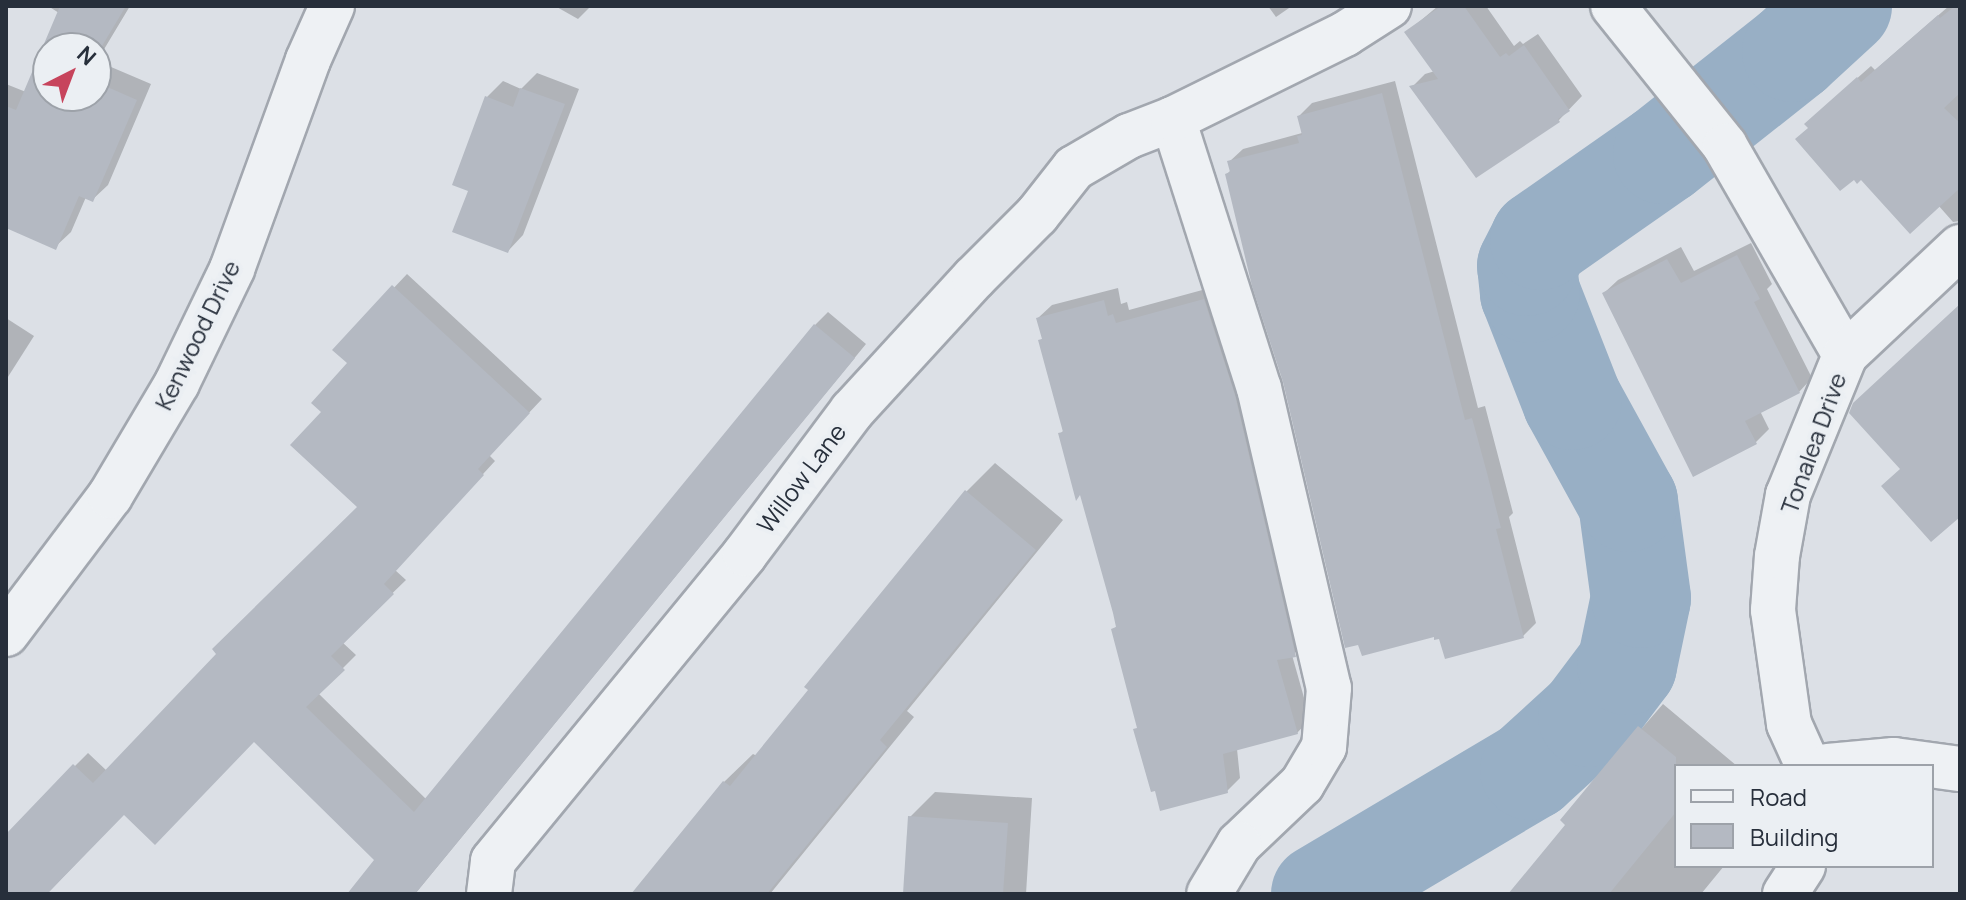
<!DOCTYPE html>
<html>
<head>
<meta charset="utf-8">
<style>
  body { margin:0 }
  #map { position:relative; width:1966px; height:900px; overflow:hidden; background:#dce0e6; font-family:Manrope,sans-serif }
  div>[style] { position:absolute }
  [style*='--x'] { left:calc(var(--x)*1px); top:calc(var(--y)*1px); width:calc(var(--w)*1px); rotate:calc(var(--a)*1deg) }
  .shadow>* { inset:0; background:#0003 }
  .river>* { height:100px; margin:-50px; padding:0 50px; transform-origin:50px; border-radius:50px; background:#98afc5 }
  .building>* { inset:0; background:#b4b9c2 }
  .roads { filter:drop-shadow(2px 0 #a2a7af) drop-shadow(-2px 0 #a2a7af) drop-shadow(0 2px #a2a7af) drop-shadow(0 -2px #a2a7af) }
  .minor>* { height:44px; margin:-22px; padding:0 22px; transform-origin:22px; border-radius:22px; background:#eef1f4 }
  span { translate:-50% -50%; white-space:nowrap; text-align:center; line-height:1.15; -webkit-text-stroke:8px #ebeff3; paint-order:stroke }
  .street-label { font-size:24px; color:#272f3b }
  .frame { position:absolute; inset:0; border:8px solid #272f3b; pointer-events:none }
  .legend { position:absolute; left:1674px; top:764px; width:260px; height:104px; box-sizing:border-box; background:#ebeff3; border:2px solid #9da2a9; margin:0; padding:10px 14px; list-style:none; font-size:24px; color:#272f3b }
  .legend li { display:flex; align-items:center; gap:16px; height:40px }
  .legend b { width:40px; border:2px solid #9da2a9 }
  .north { position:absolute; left:32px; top:32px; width:80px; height:80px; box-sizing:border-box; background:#ebeff3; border:2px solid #9da2a9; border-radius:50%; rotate:42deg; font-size:22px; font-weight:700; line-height:32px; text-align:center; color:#272f3b }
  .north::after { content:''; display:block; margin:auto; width:28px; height:36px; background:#c7445c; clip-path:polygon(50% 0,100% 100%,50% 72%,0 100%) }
</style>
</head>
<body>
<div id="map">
  <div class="shadow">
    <i style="clip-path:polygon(evenodd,48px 6px,130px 6px,97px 61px,151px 84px,108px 185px,92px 200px,86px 197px,71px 232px,55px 247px,6px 226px,6px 84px,26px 92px,59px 13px,48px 6px,48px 48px,96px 48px,96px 96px,48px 96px,48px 48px)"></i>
    <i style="clip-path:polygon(555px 6px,591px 6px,578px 19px)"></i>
    <i style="clip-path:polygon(1268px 6px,1292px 6px,1276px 17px)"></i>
    <i style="clip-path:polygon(1438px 6px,1486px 6px,1514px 46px,1520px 41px,1523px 44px,1538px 34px,1582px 96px,1559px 120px,1477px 176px,1412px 87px,1425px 74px,1435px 71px,1407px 32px)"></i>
    <i style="clip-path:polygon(1949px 6px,1960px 6px,1960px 221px,1953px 222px,1938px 205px,1861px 178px,1809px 127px,1820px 111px,1871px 66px,1875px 70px)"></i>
    <i style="clip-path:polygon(537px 73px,579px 89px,523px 235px,508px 251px,471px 189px,487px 97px,503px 81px,521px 89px)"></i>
    <i style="clip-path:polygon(1395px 81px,1478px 408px,1485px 406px,1513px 513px,1509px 517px,1536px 623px,1523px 636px,1441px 636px,1285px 382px,1227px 174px,1231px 170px,1229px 162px,1243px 149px,1302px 133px,1299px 116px,1312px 103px)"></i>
    <i style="clip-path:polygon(1751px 243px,1772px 284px,1767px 289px,1812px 378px,1799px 392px,1760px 411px,1769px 429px,1756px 442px,1693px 475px,1604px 293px,1618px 280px,1681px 247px,1694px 271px)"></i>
    <i style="clip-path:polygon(407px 274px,542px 399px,489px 455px,495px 461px,395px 570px,406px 580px,342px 642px,356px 655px,318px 693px,427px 800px,815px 325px,828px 312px,866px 344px,415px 894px,349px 894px,377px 860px,254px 740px,124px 813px,47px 894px,6px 894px,6px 850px,37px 804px,88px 753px,107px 771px,359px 507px,324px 411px,350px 363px,335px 350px)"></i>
    <i style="clip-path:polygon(1217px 286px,1308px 642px,1292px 655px,1310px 719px,1297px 733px,1237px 749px,1240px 778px,1227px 791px,1114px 629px,1117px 626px,1082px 492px,1060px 434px,1064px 430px,1040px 341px,1044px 337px,1038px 318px,1052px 305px,1118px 288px,1121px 304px,1127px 302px,1129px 310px)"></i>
    <i style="clip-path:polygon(6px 318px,34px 336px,6px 380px)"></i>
    <i style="clip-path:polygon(995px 463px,1063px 520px,907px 711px,914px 717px,770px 894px,638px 894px,724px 782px,753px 754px,757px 756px,966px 492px)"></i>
    <i style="clip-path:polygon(1663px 704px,1737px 766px,1676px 766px,1676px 866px,1724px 866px,1701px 894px,1511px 894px,1568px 825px,1562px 820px)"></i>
    <i style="clip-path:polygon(935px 792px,1032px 798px,1026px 894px,905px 894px,910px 817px)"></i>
  </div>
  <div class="river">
    <i style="--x:1321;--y:894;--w:243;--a:-30.7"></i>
    <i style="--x:1530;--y:770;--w:79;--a:-42.4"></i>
    <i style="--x:1588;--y:717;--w:65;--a:-53.1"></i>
    <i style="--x:1627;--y:665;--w:68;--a:-78.2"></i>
    <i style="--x:1641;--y:598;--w:97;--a:-97.7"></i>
    <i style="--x:1628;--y:502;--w:116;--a:-118.8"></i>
    <i style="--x:1572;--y:400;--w:115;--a:-111.4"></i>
    <i style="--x:1530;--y:293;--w:27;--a:-96"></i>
    <i style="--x:1527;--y:266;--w:29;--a:-63"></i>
    <i style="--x:1540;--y:240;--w:150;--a:-35"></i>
    <i style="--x:1663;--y:154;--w:164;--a:-38.3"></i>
    <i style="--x:1792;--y:52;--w:68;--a:-42.6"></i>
  </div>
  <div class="building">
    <i style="clip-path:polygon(60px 6px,126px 6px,96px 56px,96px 48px,48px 48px,48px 96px,96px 96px,96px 82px,137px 100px,93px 202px,79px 196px,56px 250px,6px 228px,6px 106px,16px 110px)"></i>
    <i style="clip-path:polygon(1441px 6px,1464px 6px,1500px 57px,1506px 53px,1509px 56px,1524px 45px,1570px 111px,1558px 119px,1560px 122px,1476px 178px,1409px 86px,1438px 79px,1404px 32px)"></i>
    <i style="clip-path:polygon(1955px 6px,1960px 6px,1960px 93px,1944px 108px,1960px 123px,1960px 188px,1910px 234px,1861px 180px,1857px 184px,1854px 180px,1840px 191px,1795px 139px,1808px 128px,1804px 124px,1857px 77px,1861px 82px,1938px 15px,1940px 18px)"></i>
    <i style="clip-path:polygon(520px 88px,565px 104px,508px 253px,452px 232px,468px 191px,452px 185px,485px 96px,513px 107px)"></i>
    <i style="clip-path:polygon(1382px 93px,1465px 420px,1472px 418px,1487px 473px,1501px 528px,1496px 529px,1524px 638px,1445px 659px,1439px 639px,1434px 640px,1434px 637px,1362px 656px,1358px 645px,1345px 648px,1283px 382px,1252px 286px,1225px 174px,1230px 172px,1227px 161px,1299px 143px,1297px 136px,1302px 135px,1297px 116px)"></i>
    <i style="clip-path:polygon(1737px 255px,1760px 299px,1754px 302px,1800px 393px,1745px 421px,1757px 444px,1693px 477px,1602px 293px,1667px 259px,1681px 283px)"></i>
    <i style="clip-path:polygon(392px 285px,530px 413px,478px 469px,484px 475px,384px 584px,394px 594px,331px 656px,345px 670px,306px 707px,414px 812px,814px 324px,855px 358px,415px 894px,347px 894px,374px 860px,254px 742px,155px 845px,124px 815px,47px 894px,6px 894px,6px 834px,73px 764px,93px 783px,216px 654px,212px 649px,357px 507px,290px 445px,321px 412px,311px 403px,347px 363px,332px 350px)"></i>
    <i style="clip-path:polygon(1204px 299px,1235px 395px,1296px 657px,1277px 660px,1298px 734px,1223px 754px,1228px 793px,1160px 811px,1155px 791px,1151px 792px,1133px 729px,1137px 728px,1111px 629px,1116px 627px,1113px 613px,1080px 495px,1076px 501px,1058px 433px,1063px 432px,1038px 340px,1042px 339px,1036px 318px,1104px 300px,1108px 316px,1113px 314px,1116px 323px)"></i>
    <i style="clip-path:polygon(1960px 304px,1960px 517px,1931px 542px,1881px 486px,1900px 469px,1849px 413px,1853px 403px)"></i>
    <i style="clip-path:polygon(965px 490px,1036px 550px,880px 740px,887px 747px,767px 894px,631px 894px,723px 781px,730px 786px,808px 690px,804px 687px)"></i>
    <i style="clip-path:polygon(1638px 726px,1676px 757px,1676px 812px,1609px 894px,1508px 894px,1565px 825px,1560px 820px)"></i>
    <i style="clip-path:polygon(908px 816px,1008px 823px,1003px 894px,903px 894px)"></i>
  </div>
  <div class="roads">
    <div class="minor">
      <i style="--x:1613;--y:6;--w:179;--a:51.3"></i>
      <i style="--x:1725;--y:146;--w:241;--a:60.1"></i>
      <i style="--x:1173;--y:119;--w:282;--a:72.3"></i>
      <i style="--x:1259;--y:388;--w:308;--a:76.9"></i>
      <i style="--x:1329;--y:688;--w:59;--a:94.8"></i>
      <i style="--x:1324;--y:747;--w:43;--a:120.7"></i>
      <i style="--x:1302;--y:784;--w:87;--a:136.4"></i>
      <i style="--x:1239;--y:844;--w:58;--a:121"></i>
      <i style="--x:6;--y:634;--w:173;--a:-53"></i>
      <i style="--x:110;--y:496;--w:131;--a:-59.3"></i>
      <i style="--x:177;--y:383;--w:127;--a:-64.2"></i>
      <i style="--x:232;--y:269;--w:222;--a:-70"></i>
      <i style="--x:308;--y:60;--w:59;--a:-66"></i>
      <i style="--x:1808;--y:766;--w:46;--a:-114.3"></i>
      <i style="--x:1789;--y:724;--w:115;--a:-98"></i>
      <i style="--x:1773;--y:610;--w:54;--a:-85.8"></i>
      <i style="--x:1777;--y:556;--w:62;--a:-79.8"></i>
      <i style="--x:1788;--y:495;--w:151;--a:-67.8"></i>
      <i style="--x:1845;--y:355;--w:158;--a:-43.2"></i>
      <i style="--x:1828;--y:766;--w:66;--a:-5.2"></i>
      <i style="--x:1894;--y:760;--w:67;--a:7.8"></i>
      <i style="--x:489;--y:894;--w:33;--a:-83"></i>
      <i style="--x:493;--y:861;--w:397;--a:-50.6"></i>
      <i style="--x:745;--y:554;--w:179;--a:-53.2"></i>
      <i style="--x:852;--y:411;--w:180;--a:-47.5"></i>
      <i style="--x:974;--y:278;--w:89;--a:-45"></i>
      <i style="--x:1037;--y:215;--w:60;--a:-51.8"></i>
      <i style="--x:1074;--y:168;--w:64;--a:-30.2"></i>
      <i style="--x:1129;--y:136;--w:47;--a:-21.1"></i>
      <i style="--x:1173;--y:119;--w:192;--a:-26.3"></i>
      <i style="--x:1345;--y:34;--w:52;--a:-32.5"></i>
      <i style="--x:1785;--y:894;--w:33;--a:-57"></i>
    </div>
  </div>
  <div class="street-label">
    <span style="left:197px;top:335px;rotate:-64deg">Kenwood Drive</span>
    <span style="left:1813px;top:443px;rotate:-70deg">Tonalea Drive</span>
    <span style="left:801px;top:478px;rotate:-53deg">Willow Lane</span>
  </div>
  <div class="frame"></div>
  <ul class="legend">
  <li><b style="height:10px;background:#eef1f4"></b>Road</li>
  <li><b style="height:22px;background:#b4b9c2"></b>Building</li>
  </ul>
  <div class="north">N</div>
</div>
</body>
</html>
